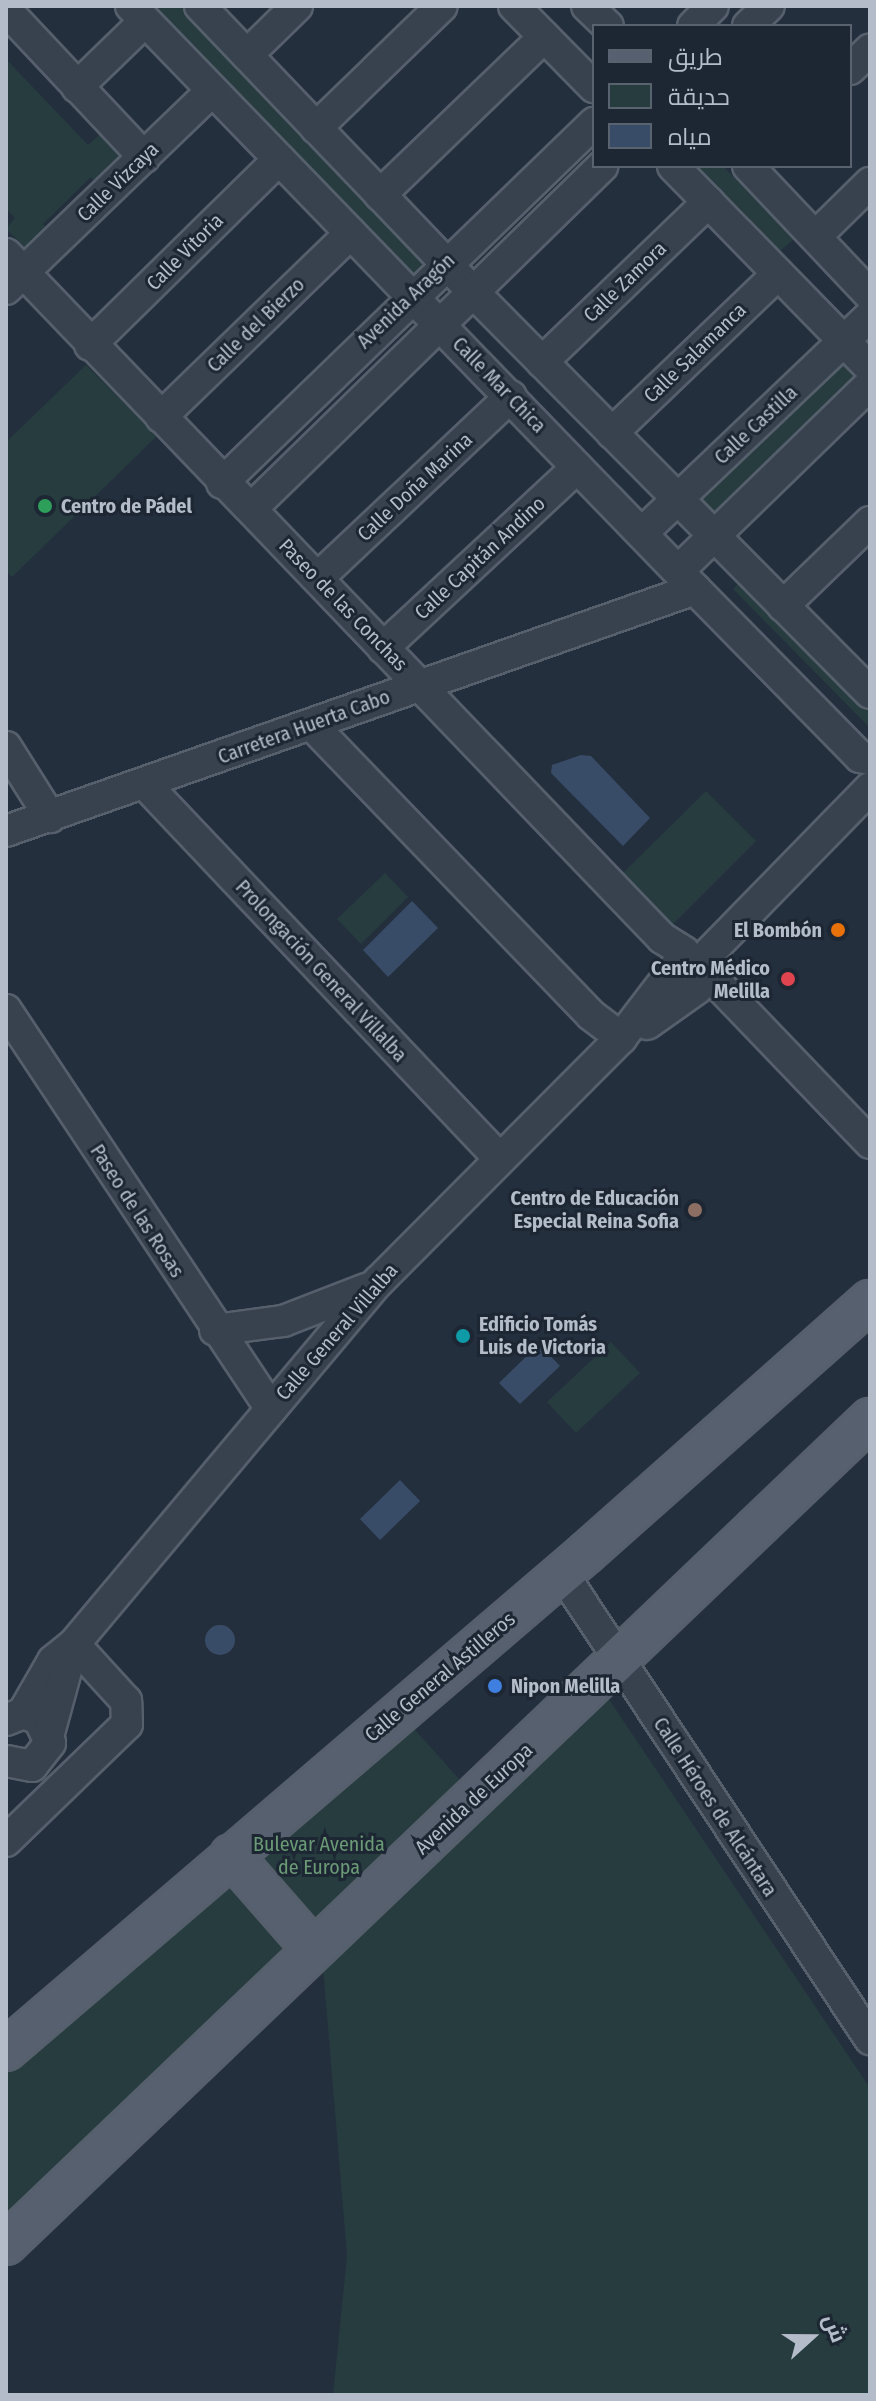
<!DOCTYPE html>
<html>
<head>
<meta charset="utf-8">
<style>
  body { margin:0 }
  #map { position:relative; width:876px; height:2401px; overflow:hidden; background:#242f3e; font-family:"Fira Sans Condensed",Cairo,sans-serif }
  div>[style] { position:absolute }
  [style*='--x'] { left:calc(var(--x)*1px); top:calc(var(--y)*1px); width:calc(var(--w)*1px); rotate:calc(var(--a)*1deg) }
  .green>* { inset:0; background:#263c3f }
  .water>* { inset:0; background:#394c67 }
  .round { border-radius:50% }
  .roads { filter:drop-shadow(2px 0 #565f6c) drop-shadow(-2px 0 #565f6c) drop-shadow(0 2px #565f6c) drop-shadow(0 -2px #565f6c) }
  .minor>* { height:30px; margin:-15px; padding:0 15px; transform-origin:15px; border-radius:15px; background:#38414e }
  .major>* { height:40px; margin:-20px; padding:0 20px; transform-origin:20px; border-radius:20px; background:#56606e }
  .dots>* { width:22px; height:22px; translate:-50% -50%; box-sizing:border-box; border:4px solid #1d2633; border-radius:50% }
  span { translate:-50% -50%; white-space:nowrap; text-align:center; line-height:1.15; -webkit-text-stroke:6px #1d2633; paint-order:stroke }
  .street-label { font-size:20px; color:#b4bcc9 }
  .poi-label { font-size:20px; color:#b4bcc9; font-weight:700 }
  .left { translate:0 -50%; text-align:left }
  .right { translate:-100% -50%; text-align:right }
  .park-label { font-size:20px; color:#6b9a76 }
  .frame { position:absolute; inset:0; border:8px solid #b4bcc9; pointer-events:none }
  .legend { position:absolute; left:592px; top:24px; width:260px; height:144px; box-sizing:border-box; background:#1d2633; border:2px solid #59626f; margin:0; padding:10px 14px; list-style:none; font-size:24px; color:#b4bcc9 }
  .legend li { display:flex; align-items:center; gap:16px; height:40px }
  .legend b { width:40px; border:2px solid #59626f }
  .north { position:absolute; left:772px; top:2297px; width:80px; height:80px; -webkit-text-stroke:6px #1d2633; paint-order:stroke; rotate:69deg; font-size:22px; font-weight:700; line-height:32px; text-align:center; color:#b4bcc9 }
  .north::after { content:''; display:block; margin:auto; width:28px; height:36px; background:#b4bcc9; clip-path:polygon(50% 0,100% 100%,50% 72%,0 100%) }
</style>
</head>
<body>
<div id="map">
  <div class="green">
    <i style="clip-path:polygon(144px 6px,183px 6px,431px 263px,418px 283px)"></i>
    <i style="clip-path:polygon(6px 59px,88px 145px,106px 129px,132px 153px,99px 186px,91px 177px,43px 224px,52px 234px,32px 254px,6px 229px,15px 218px,6px 209px)"></i>
    <i style="clip-path:polygon(694px 166px,723px 166px,794px 239px,779px 252px)"></i>
    <i style="clip-path:polygon(844px 356px,864px 376px,713px 524px,693px 503px)"></i>
    <i style="clip-path:polygon(86px 365px,157px 436px,12px 577px,6px 571px,6px 442px)"></i>
    <i style="clip-path:polygon(746px 576px,870px 703px,870px 728px,733px 589px)"></i>
    <i style="clip-path:polygon(706px 791px,756px 841px,672px 925px,623px 873px)"></i>
    <i style="clip-path:polygon(385px 873px,408px 897px,361px 944px,337px 919px)"></i>
    <i style="clip-path:polygon(611px 1342px,640px 1373px,576px 1433px,547px 1402px)"></i>
    <i style="clip-path:polygon(608px 1698px,870px 2088px,870px 2395px,333px 2395px,347px 2256px,323px 1967px,577px 1721px)"></i>
    <i style="clip-path:polygon(408px 1722px,469px 1790px,311px 1929px,244px 1853px)"></i>
    <i style="clip-path:polygon(226px 1871px,292px 1949px,6px 2221px,6px 2061px)"></i>
  </div>
  <div class="water">
    <i style="clip-path:polygon(581px 755px,591px 756px,650px 818px,623px 846px,551px 773px,552px 765px)"></i>
    <i style="clip-path:polygon(412px 901px,438px 928px,388px 977px,363px 950px)"></i>
    <i style="clip-path:polygon(539px 1344px,560px 1366px,520px 1404px,499px 1383px)"></i>
    <i style="clip-path:polygon(400px 1480px,420px 1501px,380px 1540px,360px 1519px)"></i>
    <i class="round" style="left:205px;top:1625px;width:30px;height:30px"></i>
  </div>
  <div class="roads">
    <div class="minor">
      <i style="--x:131;--y:6;--w:811;--a:45.95"></i>
      <i style="--x:695;--y:589;--w:235;--a:45.5"></i>
      <i style="--x:860;--y:757;--w:10;--a:11"></i>
      <i style="--x:200;--y:6;--w:395;--a:46.3"></i>
      <i style="--x:473;--y:292;--w:564;--a:45.29"></i>
      <i style="--x:514;--y:6;--w:114;--a:45.4"></i>
      <i style="--x:587;--y:6;--w:29;--a:44"></i>
      <i style="--x:6;--y:10;--w:202;--a:46.8"></i>
      <i style="--x:693;--y:26;--w:28;--a:-45"></i>
      <i style="--x:748;--y:26;--w:29;--a:-44"></i>
      <i style="--x:247;--y:55;--w:70;--a:-44.4"></i>
      <i style="--x:850;--y:69;--w:28;--a:-44"></i>
      <i style="--x:77;--y:87;--w:95;--a:-44.1"></i>
      <i style="--x:316;--y:128;--w:175;--a:-44.1"></i>
      <i style="--x:673;--y:166;--w:282;--a:45.7"></i>
      <i style="--x:748;--y:166;--w:178;--a:46.6"></i>
      <i style="--x:380;--y:195;--w:228;--a:-43.9"></i>
      <i style="--x:816;--y:236;--w:76;--a:-44.5"></i>
      <i style="--x:6;--y:254;--w:948;--a:46.2"></i>
      <i style="--x:662;--y:938;--w:26;--a:32"></i>
      <i style="--x:6;--y:289;--w:284;--a:-43.9"></i>
      <i style="--x:90;--y:345;--w:265;--a:-44.5"></i>
      <i style="--x:542;--y:362;--w:231;--a:-43.9"></i>
      <i style="--x:161;--y:417;--w:264;--a:-44.1"></i>
      <i style="--x:612;--y:433;--w:230;--a:-43.8"></i>
      <i style="--x:222;--y:483;--w:518;--a:-44.06"></i>
      <i style="--x:251;--y:509;--w:491;--a:-44.3"></i>
      <i style="--x:642;--y:533;--w:315;--a:-43.6"></i>
      <i style="--x:678;--y:571;--w:268;--a:-44.2"></i>
      <i style="--x:318;--y:578;--w:265;--a:-43.3"></i>
      <i style="--x:783;--y:606;--w:121;--a:-44"></i>
      <i style="--x:383;--y:648;--w:265;--a:-42.9"></i>
      <i style="--x:312;--y:725;--w:402;--a:46.1"></i>
      <i style="--x:591;--y:1015;--w:38;--a:37"></i>
      <i style="--x:6;--y:747;--w:83;--a:57.8"></i>
      <i style="--x:144;--y:783;--w:516;--a:46.57"></i>
      <i style="--x:6;--y:831;--w:730;--a:-19.35"></i>
      <i style="--x:709;--y:953;--w:231;--a:-45.7"></i>
      <i style="--x:713;--y:979;--w:227;--a:46.2"></i>
      <i style="--x:6;--y:1010;--w:479;--a:56.4"></i>
      <i style="--x:647;--y:1024;--w:62;--a:-35.2"></i>
      <i style="--x:215;--y:1330;--w:69;--a:-7.5"></i>
      <i style="--x:283;--y:1321;--w:89;--a:-21.1"></i>
      <i style="--x:562;--y:1573;--w:559;--a:56.54"></i>
      <i style="--x:23;--y:1713;--w:60;--a:-60"></i>
      <i style="--x:53;--y:1661;--w:27;--a:-39"></i>
      <i style="--x:74;--y:1644;--w:473;--a:-50"></i>
      <i style="--x:378;--y:1282;--w:344;--a:-45.1"></i>
      <i style="--x:621;--y:1038;--w:91;--a:-52.6"></i>
      <i style="--x:6;--y:1720;--w:18;--a:-22"></i>
      <i style="--x:23;--y:1713;--w:17;--a:21"></i>
      <i style="--x:39;--y:1719;--w:26;--a:65"></i>
      <i style="--x:50;--y:1743;--w:29;--a:128"></i>
      <i style="--x:32;--y:1766;--w:26;--a:-169"></i>
      <i style="--x:49;--y:1733;--w:87;--a:-74.7"></i>
      <i style="--x:6;--y:1841;--w:168;--a:-44"></i>
      <i style="--x:127;--y:1724;--w:23;--a:-92"></i>
      <i style="--x:126;--y:1701;--w:77;--a:-132.4"></i>
    </div>
    <div class="major">
      <i style="--x:231;--y:1855;--w:123;--a:48.9"></i>
      <i style="--x:6;--y:2050;--w:764;--a:-40.59"></i>
      <i style="--x:586;--y:1553;--w:380;--a:-41.6"></i>
      <i style="--x:6;--y:2244;--w:1195;--a:-43.68"></i>
    </div>
  </div>
  <div class="dots">
    <i style="left:45px;top:506px;background:#2e9e5b"></i>
    <i style="left:838px;top:930px;background:#e8710a"></i>
    <i style="left:788px;top:979px;background:#e0444e"></i>
    <i style="left:695px;top:1210px;background:#8d6e63"></i>
    <i style="left:463px;top:1336px;background:#0f9aa8"></i>
    <i style="left:495px;top:1686px;background:#3f7fe0"></i>
  </div>
  <div class="street-label">
    <span style="left:118px;top:182px;rotate:-44deg">Calle Vizcaya</span>
    <span style="left:185px;top:252px;rotate:-45deg">Calle Vitoria</span>
    <span style="left:625px;top:282px;rotate:-44deg">Calle Zamora</span>
    <span style="left:406px;top:301px;rotate:-44deg">Avenida Aragón</span>
    <span style="left:256px;top:325px;rotate:-44deg">Calle del Bierzo</span>
    <span style="left:695px;top:353px;rotate:-44deg">Calle Salamanca</span>
    <span style="left:499px;top:385px;rotate:46deg">Calle Mar Chica</span>
    <span style="left:756px;top:425px;rotate:-43deg">Calle Castilla</span>
    <span style="left:415px;top:487px;rotate:-43deg">Calle Doña Marina</span>
    <span style="left:480px;top:558px;rotate:-43deg">Calle Capitán Andino</span>
    <span style="left:343px;top:605px;rotate:46deg">Paseo de las Conchas</span>
    <span style="left:304px;top:727px;rotate:-20deg">Carretera Huerta Cabo</span>
    <span style="left:321px;top:971px;rotate:47deg">Prolongación General Villalba</span>
    <span style="left:137px;top:1211px;rotate:57deg">Paseo de las Rosas</span>
    <span style="left:337px;top:1332px;rotate:-49deg">Calle General Villalba</span>
    <span style="left:440px;top:1677px;rotate:-40deg">Calle General Astilleros</span>
    <span style="left:474px;top:1799px;rotate:-43deg">Avenida de Europa</span>
    <span style="left:715px;top:1807px;rotate:57deg">Calle Héroes de Alcántara</span>
  </div>
  <div class="poi-label">
    <span class="left" style="left:61px;top:506px">Centro de Pádel</span>
    <span class="right" style="left:822px;top:930px">El Bombón</span>
    <span class="right" style="left:770px;top:980px">Centro Médico<br>Melilla</span>
    <span class="right" style="left:679px;top:1210px">Centro de Educación<br>Especial Reina Sofia</span>
    <span class="left" style="left:479px;top:1336px">Edificio Tomás<br>Luis de Victoria</span>
    <span class="left" style="left:511px;top:1686px">Nipon Melilla</span>
  </div>
  <div class="park-label">
    <span style="left:319px;top:1856px">Bulevar Avenida<br>de Europa</span>
  </div>
  <div class="frame"></div>
  <ul class="legend">
  <li><b style="height:10px;background:#56606e"></b>طريق</li>
  <li><b style="height:22px;background:#263c3f"></b>حديقة</li>
  <li><b style="height:22px;background:#394c67"></b>مياه</li>
  </ul>
  <div class="north">ش</div>
</div>
</body>
</html>
